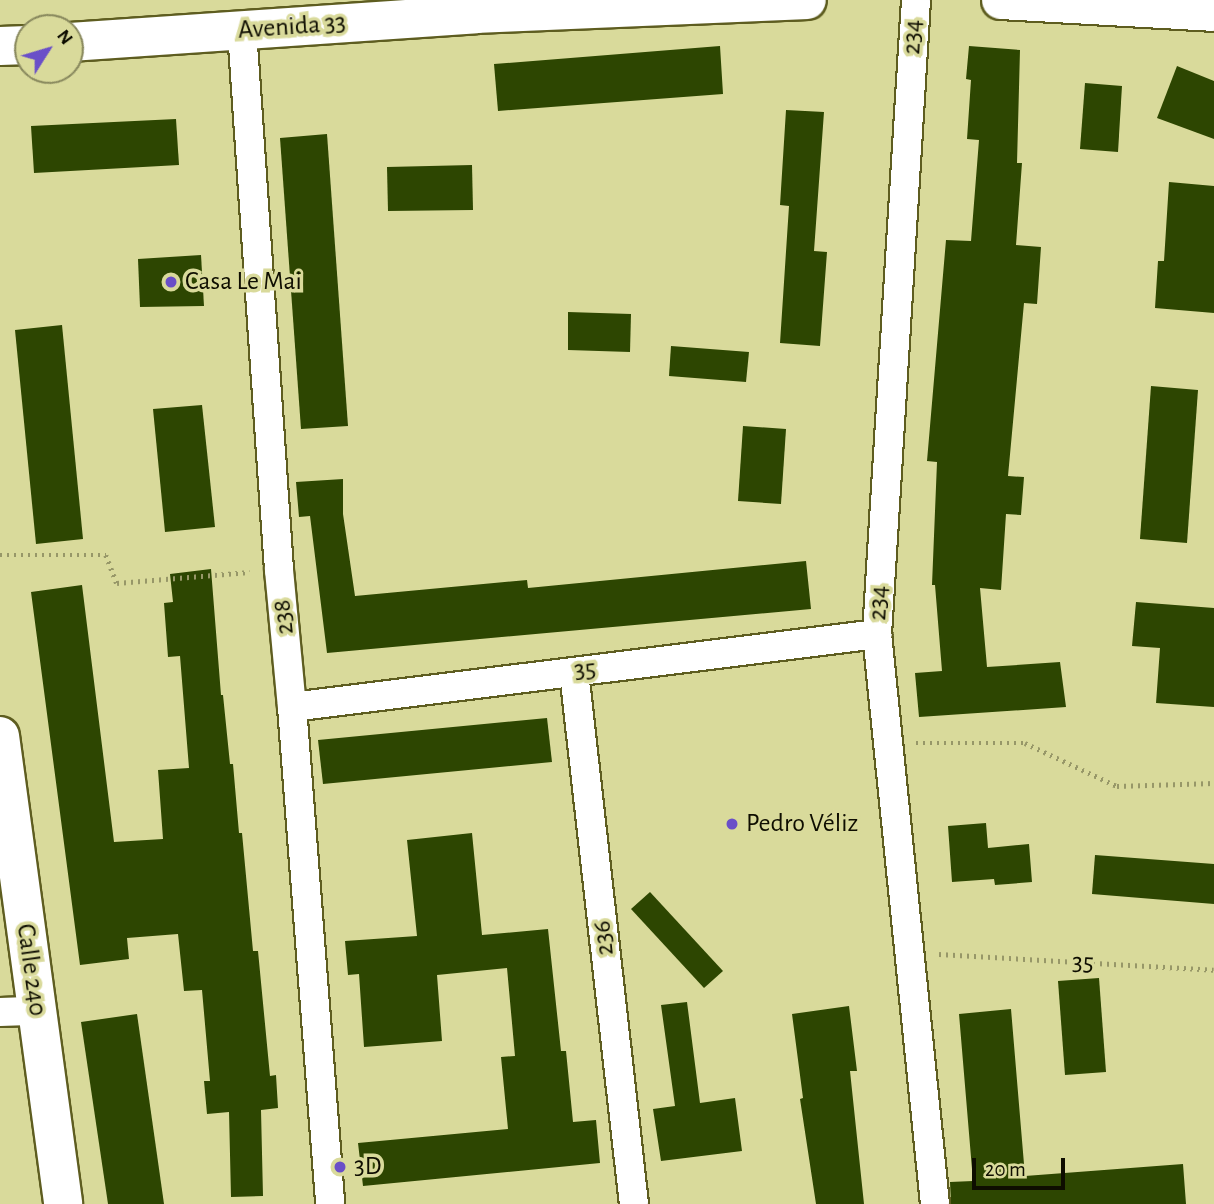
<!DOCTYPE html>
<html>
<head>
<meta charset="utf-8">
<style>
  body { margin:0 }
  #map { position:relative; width:1214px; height:1204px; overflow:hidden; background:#d9da9b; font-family:"Alegreya Sans",sans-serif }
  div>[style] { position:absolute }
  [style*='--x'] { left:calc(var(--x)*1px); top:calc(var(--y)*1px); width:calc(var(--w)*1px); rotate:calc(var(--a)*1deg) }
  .building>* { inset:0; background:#2d4601 }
  .path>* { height:4.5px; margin-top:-2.25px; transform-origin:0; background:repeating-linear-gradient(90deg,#979768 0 2px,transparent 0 7px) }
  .roads { filter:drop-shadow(2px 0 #5e5d20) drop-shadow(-2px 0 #5e5d20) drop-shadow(0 2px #5e5d20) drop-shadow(0 -2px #5e5d20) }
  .street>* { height:28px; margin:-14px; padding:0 14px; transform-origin:14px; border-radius:14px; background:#fff }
  .secondary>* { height:38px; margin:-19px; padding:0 19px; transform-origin:19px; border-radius:19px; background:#fff }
  .dots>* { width:19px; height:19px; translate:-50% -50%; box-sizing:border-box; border:4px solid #d9da9b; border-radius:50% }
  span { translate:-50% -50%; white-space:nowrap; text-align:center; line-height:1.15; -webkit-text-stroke:7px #d9da9b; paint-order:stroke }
  .street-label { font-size:26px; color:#0e0d00 }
  .poi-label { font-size:26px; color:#0e0d00 }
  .left { translate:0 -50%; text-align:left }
  .north { position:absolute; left:14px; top:14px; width:70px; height:70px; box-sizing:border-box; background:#d9da9b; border:2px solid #88885d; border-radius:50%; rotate:53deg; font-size:19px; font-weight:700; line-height:28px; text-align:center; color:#0e0d00 }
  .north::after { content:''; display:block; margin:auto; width:24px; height:32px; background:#6a4fc8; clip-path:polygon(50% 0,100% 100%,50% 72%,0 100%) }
  .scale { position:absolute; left:972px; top:1158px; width:93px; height:32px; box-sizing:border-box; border:4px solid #0e0d00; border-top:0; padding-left:9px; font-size:21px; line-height:24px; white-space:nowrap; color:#0e0d00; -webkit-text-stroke:5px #d9da9b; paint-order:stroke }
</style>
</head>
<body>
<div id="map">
  <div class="building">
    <i style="clip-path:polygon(720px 46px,723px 94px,498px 111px,494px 64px)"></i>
    <i style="clip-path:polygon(969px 46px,1020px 50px,1017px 163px,1022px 163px,1016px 245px,1041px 247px,1037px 304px,1024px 303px,1008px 476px,1024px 477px,1021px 515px,1006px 514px,1001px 590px,980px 588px,987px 667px,1060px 662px,1066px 707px,919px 717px,915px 673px,942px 671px,935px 585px,932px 585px,937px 462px,927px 461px,946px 240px,971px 241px,979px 140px,967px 139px,971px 80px,966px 79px)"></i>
    <i style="clip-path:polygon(1177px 66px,1214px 81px,1214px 139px,1157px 118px)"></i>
    <i style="clip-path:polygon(1085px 83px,1122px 86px,1118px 152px,1080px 149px)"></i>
    <i style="clip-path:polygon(786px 110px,824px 112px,814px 251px,827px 252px,820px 346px,780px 343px,789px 206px,780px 205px)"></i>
    <i style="clip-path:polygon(176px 119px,179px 165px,34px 173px,31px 126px)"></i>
    <i style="clip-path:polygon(327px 134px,348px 426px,301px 429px,280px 138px)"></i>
    <i style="clip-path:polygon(472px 165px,473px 210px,388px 211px,387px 167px)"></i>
    <i style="clip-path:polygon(1169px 182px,1214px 186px,1214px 313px,1155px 308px,1158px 261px,1164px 261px)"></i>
    <i style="clip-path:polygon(201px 255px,204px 306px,140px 307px,138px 259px)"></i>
    <i style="clip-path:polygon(568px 312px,631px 314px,630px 352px,568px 350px)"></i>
    <i style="clip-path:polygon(62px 325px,83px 539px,36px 544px,15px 330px)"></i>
    <i style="clip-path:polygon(671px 346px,749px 352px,746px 382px,669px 376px)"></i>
    <i style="clip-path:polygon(1151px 386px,1198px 390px,1187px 543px,1140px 539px)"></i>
    <i style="clip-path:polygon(202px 405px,215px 527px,165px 532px,153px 409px)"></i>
    <i style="clip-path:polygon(743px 426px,786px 429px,781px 504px,738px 501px)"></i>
    <i style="clip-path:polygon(343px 479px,343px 514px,355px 596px,527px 580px,528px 588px,806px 561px,811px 609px,327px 653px,310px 516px,299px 517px,296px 482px)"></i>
    <i style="clip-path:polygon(211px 569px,221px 695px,223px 695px,230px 764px,233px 764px,239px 833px,242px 833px,253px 951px,258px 951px,270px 1076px,276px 1075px,278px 1108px,261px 1110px,263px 1196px,231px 1197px,229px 1112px,207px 1114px,204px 1081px,210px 1081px,202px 990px,184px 991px,178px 934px,127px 938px,129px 959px,80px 965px,31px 592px,82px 585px,114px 842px,163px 839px,158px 770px,189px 768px,180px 656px,168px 657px,164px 603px,173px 602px,170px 574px)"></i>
    <i style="clip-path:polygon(1136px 602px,1214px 608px,1214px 707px,1156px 703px,1160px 648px,1132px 646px)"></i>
    <i style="clip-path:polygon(547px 718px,552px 762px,323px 784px,318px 740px)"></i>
    <i style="clip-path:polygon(986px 823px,988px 848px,1029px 844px,1032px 882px,995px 885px,994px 879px,952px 882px,948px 826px)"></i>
    <i style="clip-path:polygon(472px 833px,482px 935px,548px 929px,561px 1051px,566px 1051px,573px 1122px,596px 1120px,600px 1163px,363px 1186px,358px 1143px,508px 1129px,501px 1057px,515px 1056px,507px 968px,437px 975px,442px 1041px,364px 1047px,359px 974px,348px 975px,345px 941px,417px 936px,407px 840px)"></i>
    <i style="clip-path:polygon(1095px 855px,1214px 864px,1214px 904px,1092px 894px)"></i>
    <i style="clip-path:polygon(650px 892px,723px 971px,704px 988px,631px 909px)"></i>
    <i style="clip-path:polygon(1099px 978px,1106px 1072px,1065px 1075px,1058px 981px)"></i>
    <i style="clip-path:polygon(687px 1002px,700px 1103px,735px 1098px,742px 1151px,661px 1161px,653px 1109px,675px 1106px,661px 1005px)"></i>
    <i style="clip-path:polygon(849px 1006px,857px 1071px,850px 1071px,864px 1204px,816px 1204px,800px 1099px,803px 1098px,792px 1014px)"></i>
    <i style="clip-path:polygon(1011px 1009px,1025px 1176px,1183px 1164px,1186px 1204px,951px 1204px,950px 1182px,973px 1181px,959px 1014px)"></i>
    <i style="clip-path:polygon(137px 1014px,164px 1204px,108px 1204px,81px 1022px)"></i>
  </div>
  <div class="path">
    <i style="--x:0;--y:555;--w:106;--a:0"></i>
    <i style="--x:106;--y:555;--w:30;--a:69"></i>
    <i style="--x:117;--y:583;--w:133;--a:-4.7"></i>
    <i style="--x:916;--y:743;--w:109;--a:0"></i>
    <i style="--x:1025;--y:743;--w:102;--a:25.1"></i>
    <i style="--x:1117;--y:786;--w:97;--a:-1.8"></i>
    <i style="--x:939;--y:954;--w:275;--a:3.3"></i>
  </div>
  <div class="roads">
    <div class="street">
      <i style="--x:916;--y:0;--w:635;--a:93.52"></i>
      <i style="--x:877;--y:634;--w:573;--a:84.19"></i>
      <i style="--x:242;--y:30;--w:541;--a:86.08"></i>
      <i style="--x:279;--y:570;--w:138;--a:84.6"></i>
      <i style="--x:292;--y:707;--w:498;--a:85.6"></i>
      <i style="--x:574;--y:672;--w:535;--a:83.57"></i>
      <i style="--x:292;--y:707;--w:590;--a:-7.11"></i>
      <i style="--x:0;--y:1012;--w:36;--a:-2"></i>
    </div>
    <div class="secondary">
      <i style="--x:1001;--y:0;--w:213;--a:3.2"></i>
      <i style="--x:70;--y:42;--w:407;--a:-3.9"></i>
      <i style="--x:476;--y:14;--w:331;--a:-2.4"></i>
      <i style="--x:0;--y:46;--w:28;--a:-2"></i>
      <i style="--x:0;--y:736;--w:472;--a:82.3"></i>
    </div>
  </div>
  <div class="dots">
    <i style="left:171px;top:282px;background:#6a4fc8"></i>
    <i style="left:732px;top:824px;background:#6a4fc8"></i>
    <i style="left:340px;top:1167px;background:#6a4fc8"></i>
  </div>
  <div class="street-label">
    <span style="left:292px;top:27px;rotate:-4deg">Avenida 33</span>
    <span style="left:913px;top:37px;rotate:-87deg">234</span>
    <span style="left:879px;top:603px;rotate:-87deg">234</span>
    <span style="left:284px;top:617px;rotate:-96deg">238</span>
    <span style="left:585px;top:670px;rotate:-7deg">35</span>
    <span style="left:604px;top:938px;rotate:-96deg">236</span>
    <span style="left:1083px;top:963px;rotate:3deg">35</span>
    <span style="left:31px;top:970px;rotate:82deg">Calle 240</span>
  </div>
  <div class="poi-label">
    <span class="left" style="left:185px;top:282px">Casa Le Mai</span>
    <span class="left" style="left:746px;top:824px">Pedro Véliz</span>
    <span class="left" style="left:354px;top:1167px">3D</span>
  </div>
  <div class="north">N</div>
  <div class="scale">20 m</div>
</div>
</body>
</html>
